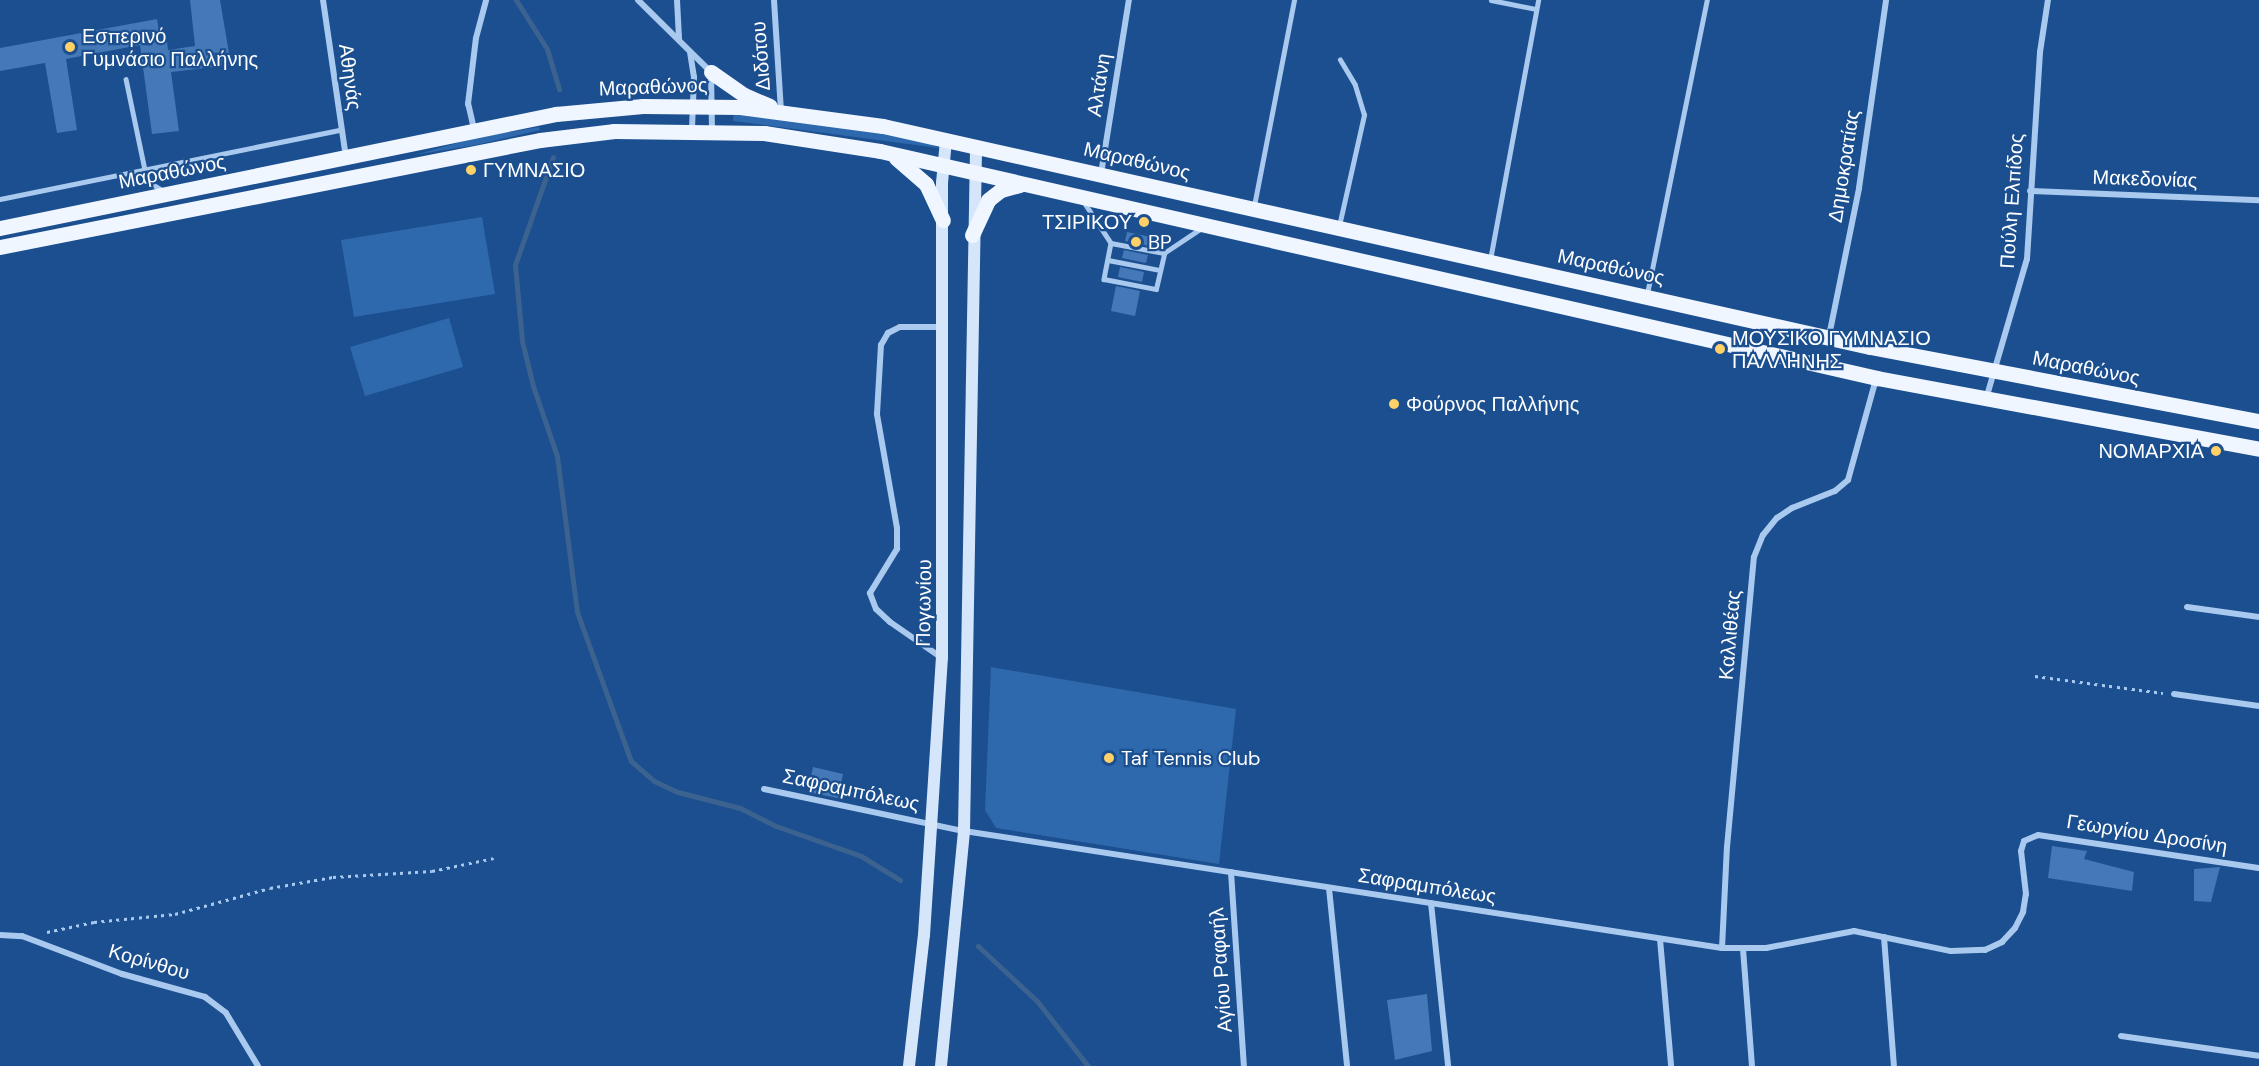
<!DOCTYPE html>
<html>
<head>
<meta charset="utf-8">
<style>
  body { margin:0 }
  #map { position:relative; width:2259px; height:1066px; overflow:hidden; background:#1b4f8f; font-family:"DM Sans",sans-serif }
  div>[style] { position:absolute }
  [style*='--x'] { left:calc(var(--x)*1px); top:calc(var(--y)*1px); width:calc(var(--w)*1px); rotate:calc(var(--a)*1deg) }
  .green>* { inset:0; background:#2e69ad }
  .stream>* { height:5px; margin:-2.5px; padding:0 2.5px; transform-origin:2.5px; border-radius:2.5px; background:#3c6290 }
  .building>* { inset:0; background:#4478b7 }
  .path>* { height:3px; margin-top:-1.5px; transform-origin:0; background:repeating-linear-gradient(90deg,#a9c9ee 0 3px,transparent 0 7.5px) }
  .lane>* { height:4.5px; margin:-2.25px; padding:0 2.25px; transform-origin:2.25px; border-radius:2.25px; background:#a9c9ee }
  .street>* { height:6px; margin:-3px; padding:0 3px; transform-origin:3px; border-radius:3px; background:#a9c9ee }
  .secondary>* { height:12px; margin:-6px; padding:0 6px; transform-origin:6px; border-radius:6px; background:#d6e6fa }
  .primary>* { height:15px; margin:-7.5px; padding:0 7.5px; transform-origin:7.5px; border-radius:7.5px; background:#f0f6ff }
  .dots>* { width:16px; height:16px; translate:-50% -50%; box-sizing:border-box; border:3px solid #1b4f8f; border-radius:50% }
  span { translate:-50% -50%; white-space:nowrap; text-align:center; line-height:1.15; -webkit-text-stroke:4.5px #1b4f8f; paint-order:stroke }
  .poi-label { font-size:20px; color:#fff }
  .left { translate:0 -50%; text-align:left }
  .right { translate:-100% -50%; text-align:right }
  .street-label { font-size:20px; color:#fff }
</style>
</head>
<body>
<div id="map">
  <div class="green">
    <i style="clip-path:polygon(734px 113px,848px 126px,927px 142px,939px 148px,733px 121px)"></i>
    <i style="clip-path:polygon(539px 127px,540px 130px,476px 145px,414px 155px,475px 138px)"></i>
    <i style="clip-path:polygon(482px 217px,495px 294px,354px 317px,341px 240px)"></i>
    <i style="clip-path:polygon(449px 318px,463px 367px,365px 396px,350px 347px)"></i>
    <i style="clip-path:polygon(991px 667px,1236px 709px,1219px 864px,996px 828px,985px 810px)"></i>
  </div>
  <div class="stream">
    <i style="--x:516;--y:0;--w:58;--a:57.7"></i>
    <i style="--x:547;--y:49;--w:42;--a:73.3"></i>
    <i style="--x:553;--y:157;--w:114;--a:109.4"></i>
    <i style="--x:515;--y:265;--w:76;--a:84.7"></i>
    <i style="--x:522;--y:341;--w:46;--a:76.3"></i>
    <i style="--x:533;--y:386;--w:74;--a:71.1"></i>
    <i style="--x:557;--y:456;--w:157;--a:82.7"></i>
    <i style="--x:577;--y:612;--w:158;--a:70.1"></i>
    <i style="--x:631;--y:761;--w:30;--a:41"></i>
    <i style="--x:654;--y:781;--w:26;--a:25"></i>
    <i style="--x:678;--y:792;--w:64;--a:14.5"></i>
    <i style="--x:740;--y:808;--w:40;--a:26.6"></i>
    <i style="--x:776;--y:826;--w:90;--a:19.4"></i>
    <i style="--x:861;--y:856;--w:46;--a:31.6"></i>
    <i style="--x:978;--y:946;--w:81;--a:43"></i>
    <i style="--x:1037;--y:1001;--w:83;--a:51.9"></i>
  </div>
  <div class="building">
    <i style="clip-path:polygon(190px 0,220px 0,231px 65px,171px 72px,179px 131px,152px 134px,140px 45px,66px 59px,77px 130px,57px 133px,45px 63px,0 71px,0 48px,157px 19px,161px 43px,167px 42px,168px 50px,195px 46px)"></i>
    <i style="clip-path:polygon(1127px 232px,1151px 237px,1150px 246px,1125px 241px)"></i>
    <i style="clip-path:polygon(1124px 250px,1148px 255px,1146px 263px,1122px 258px)"></i>
    <i style="clip-path:polygon(1120px 267px,1144px 272px,1142px 282px,1118px 277px)"></i>
    <i style="clip-path:polygon(1116px 286px,1140px 291px,1135px 316px,1111px 311px)"></i>
    <i style="clip-path:polygon(813px 767px,843px 774px,838px 798px,808px 792px)"></i>
    <i style="clip-path:polygon(2052px 846px,2087px 851px,2084px 859px,2134px 872px,2132px 891px,2048px 878px)"></i>
    <i style="clip-path:polygon(2220px 867px,2211px 902px,2194px 901px,2194px 869px)"></i>
    <i style="clip-path:polygon(1427px 994px,1432px 1051px,1395px 1060px,1387px 1000px)"></i>
  </div>
  <div class="path">
    <i style="--x:2035;--y:676;--w:129;--a:7.6"></i>
    <i style="--x:47;--y:932;--w:48;--a:-12"></i>
    <i style="--x:94;--y:922;--w:81;--a:-5.6"></i>
    <i style="--x:175;--y:914;--w:98;--a:-15.3"></i>
    <i style="--x:270;--y:888;--w:64;--a:-9.9"></i>
    <i style="--x:333;--y:877;--w:99;--a:-3.5"></i>
    <i style="--x:432;--y:871;--w:63;--a:-11.8"></i>
  </div>
  <div class="lane">
    <i style="--x:1491;--y:0;--w:46;--a:11.3"></i>
    <i style="--x:126;--y:79;--w:93;--a:78.2"></i>
    <i style="--x:145;--y:170;--w:16;--a:63"></i>
    <i style="--x:152;--y:184;--w:12;--a:31"></i>
    <i style="--x:0;--y:199;--w:347;--a:-11.5"></i>
    <i style="--x:1084;--y:202;--w:49;--a:56.6"></i>
    <i style="--x:1111;--y:243;--w:54;--a:10.7"></i>
    <i style="--x:1254;--y:206;--w:210;--a:-79"></i>
    <i style="--x:1339;--y:226;--w:114;--a:-77.3"></i>
    <i style="--x:1364;--y:115;--w:31;--a:-107"></i>
    <i style="--x:1355;--y:85;--w:29;--a:-121"></i>
    <i style="--x:1111;--y:243;--w:37;--a:101"></i>
    <i style="--x:1104;--y:279;--w:53;--a:10.9"></i>
    <i style="--x:1156;--y:289;--w:37;--a:-77"></i>
    <i style="--x:1164;--y:253;--w:43;--a:-33.7"></i>
    <i style="--x:1108;--y:260;--w:53;--a:10.9"></i>
    <i style="--x:1490;--y:260;--w:264;--a:-79.5"></i>
    <i style="--x:1647;--y:294;--w:300;--a:-78.5"></i>
  </div>
  <div class="street">
    <i style="--x:323;--y:0;--w:159;--a:81.7"></i>
    <i style="--x:638;--y:0;--w:103;--a:44.6"></i>
    <i style="--x:711;--y:72;--w:58;--a:89"></i>
    <i style="--x:677;--y:0;--w:39;--a:87"></i>
    <i style="--x:774;--y:0;--w:110;--a:86.4"></i>
    <i style="--x:690;--y:52;--w:25;--a:81"></i>
    <i style="--x:694;--y:77;--w:53;--a:92.2"></i>
    <i style="--x:474;--y:129;--w:26;--a:-103"></i>
    <i style="--x:468;--y:104;--w:66;--a:-83.1"></i>
    <i style="--x:476;--y:38;--w:39;--a:-75"></i>
    <i style="--x:1101;--y:174;--w:176;--a:-80.9"></i>
    <i style="--x:2030;--y:191;--w:229;--a:2.3"></i>
    <i style="--x:1829;--y:336;--w:151;--a:-78.5"></i>
    <i style="--x:1859;--y:188;--w:190;--a:-81.8"></i>
    <i style="--x:1986;--y:399;--w:146;--a:-73.7"></i>
    <i style="--x:2027;--y:259;--w:207;--a:-86.4"></i>
    <i style="--x:2040;--y:52;--w:53;--a:-81.3"></i>
    <i style="--x:2187;--y:607;--w:73;--a:7.9"></i>
    <i style="--x:942;--y:658;--w:63;--a:-145.3"></i>
    <i style="--x:890;--y:622;--w:19;--a:-137"></i>
    <i style="--x:876;--y:609;--w:17;--a:-111"></i>
    <i style="--x:870;--y:593;--w:52;--a:-58.5"></i>
    <i style="--x:897;--y:549;--w:21;--a:-90"></i>
    <i style="--x:897;--y:528;--w:116;--a:-100"></i>
    <i style="--x:877;--y:414;--w:69;--a:-86.7"></i>
    <i style="--x:881;--y:345;--w:14;--a:-60"></i>
    <i style="--x:888;--y:333;--w:13;--a:-27"></i>
    <i style="--x:900;--y:327;--w:43;--a:0"></i>
    <i style="--x:2174;--y:694;--w:86;--a:8"></i>
    <i style="--x:764;--y:789;--w:204;--a:11.9"></i>
    <i style="--x:964;--y:831;--w:767;--a:8.77"></i>
    <i style="--x:1722;--y:948;--w:44;--a:0"></i>
    <i style="--x:1766;--y:948;--w:90;--a:-10.9"></i>
    <i style="--x:1854;--y:931;--w:99;--a:11.7"></i>
    <i style="--x:1951;--y:951;--w:34;--a:-2"></i>
    <i style="--x:1985;--y:950;--w:19;--a:-25"></i>
    <i style="--x:2002;--y:942;--w:19;--a:-47"></i>
    <i style="--x:2015;--y:928;--w:18;--a:-63"></i>
    <i style="--x:2023;--y:912;--w:18;--a:-81"></i>
    <i style="--x:2026;--y:894;--w:43;--a:-96.6"></i>
    <i style="--x:2021;--y:851;--w:10;--a:-73"></i>
    <i style="--x:2024;--y:841;--w:15;--a:-23"></i>
    <i style="--x:2038;--y:835;--w:223;--a:8.5"></i>
    <i style="--x:1231;--y:872;--w:194;--a:86.2"></i>
    <i style="--x:1329;--y:888;--w:179;--a:84.2"></i>
    <i style="--x:1431;--y:903;--w:164;--a:84"></i>
    <i style="--x:0;--y:935;--w:22;--a:3"></i>
    <i style="--x:22;--y:936;--w:107;--a:20.8"></i>
    <i style="--x:122;--y:974;--w:86;--a:15.5"></i>
    <i style="--x:205;--y:997;--w:26;--a:37"></i>
    <i style="--x:226;--y:1013;--w:62;--a:58.9"></i>
    <i style="--x:1884;--y:937;--w:129;--a:85.6"></i>
    <i style="--x:1660;--y:939;--w:127;--a:85"></i>
    <i style="--x:1722;--y:948;--w:101;--a:-87.2"></i>
    <i style="--x:1727;--y:847;--w:291;--a:-84.7"></i>
    <i style="--x:1754;--y:557;--w:24;--a:-68"></i>
    <i style="--x:1763;--y:535;--w:22;--a:-51"></i>
    <i style="--x:1777;--y:518;--w:18;--a:-34"></i>
    <i style="--x:1792;--y:508;--w:46;--a:-21.6"></i>
    <i style="--x:1835;--y:491;--w:17;--a:-40"></i>
    <i style="--x:1848;--y:480;--w:105;--a:-74.5"></i>
    <i style="--x:1743;--y:949;--w:117;--a:85.6"></i>
    <i style="--x:2121;--y:1036;--w:139;--a:8.2"></i>
  </div>
  <div class="secondary">
    <i style="--x:909;--y:1066;--w:132;--a:-83.5"></i>
    <i style="--x:924;--y:935;--w:278;--a:-86.3"></i>
    <i style="--x:942;--y:658;--w:475;--a:-90"></i>
    <i style="--x:942;--y:183;--w:43;--a:-84.7"></i>
    <i style="--x:941;--y:1066;--w:236;--a:-84.4"></i>
    <i style="--x:964;--y:831;--w:684;--a:-88.99"></i>
  </div>
  <div class="primary">
    <i style="--x:711;--y:72;--w:40;--a:34.9"></i>
    <i style="--x:744;--y:95;--w:28;--a:23"></i>
    <i style="--x:896;--y:158;--w:40;--a:41"></i>
    <i style="--x:926;--y:184;--w:40;--a:65"></i>
    <i style="--x:0;--y:228;--w:568;--a:-11.59"></i>
    <i style="--x:556;--y:114;--w:87;--a:-5.3"></i>
    <i style="--x:643;--y:106;--w:97;--a:0.6"></i>
    <i style="--x:740;--y:107;--w:144;--a:7.6"></i>
    <i style="--x:883;--y:126;--w:1011;--a:12.62"></i>
    <i style="--x:1870;--y:347;--w:396;--a:10.8"></i>
    <i style="--x:972;--y:235;--w:38;--a:-65"></i>
    <i style="--x:988;--y:200;--w:16;--a:-38"></i>
    <i style="--x:1001;--y:190;--w:20;--a:-15"></i>
    <i style="--x:0;--y:247;--w:550;--a:-11.21"></i>
    <i style="--x:540;--y:140;--w:75;--a:-6.9"></i>
    <i style="--x:614;--y:131;--w:150;--a:0.8"></i>
    <i style="--x:764;--y:133;--w:117;--a:8.8"></i>
    <i style="--x:880;--y:151;--w:1023;--a:12.83"></i>
    <i style="--x:1877;--y:378;--w:389;--a:10.5"></i>
  </div>
  <div class="dots">
    <i style="left:70px;top:47px;background:#ffd166"></i>
    <i style="left:471px;top:170px;background:#ffd166"></i>
    <i style="left:1144px;top:222px;background:#ffd166"></i>
    <i style="left:1136px;top:242px;background:#ffd166"></i>
    <i style="left:1720px;top:349px;background:#ffd166"></i>
    <i style="left:1394px;top:404px;background:#ffd166"></i>
    <i style="left:2216px;top:451px;background:#ffd166"></i>
    <i style="left:1109px;top:758px;background:#ffd166"></i>
  </div>
  <div class="poi-label">
    <span class="left" style="left:82px;top:48px">Εσπερινό<br>Γυμνάσιο Παλλήνης</span>
    <span class="left" style="left:483px;top:170px">ΓΥΜΝΑΣΙΟ</span>
    <span class="right" style="left:1132px;top:222px">ΤΣΙΡΙΚΟΥ</span>
    <span class="left" style="left:1148px;top:242px">BP</span>
    <span class="left" style="left:1732px;top:350px">ΜΟΥΣΙΚΟ ΓΥΜΝΑΣΙΟ<br>ΠΑΛΛΗΝΗΣ</span>
    <span class="left" style="left:1406px;top:404px">Φούρνος Παλλήνης</span>
    <span class="right" style="left:2204px;top:451px">ΝΟΜΑΡΧΙΑ</span>
    <span class="left" style="left:1121px;top:758px">Taf Tennis Club</span>
  </div>
  <div class="street-label">
    <span style="left:761px;top:56px;rotate:-94deg">Διδότου</span>
    <span style="left:350px;top:77px;rotate:82deg">Αθηνάς</span>
    <span style="left:1099px;top:85px;rotate:-81deg">Αλτάνη</span>
    <span style="left:653px;top:87px;rotate:-2deg">Μαραθώνος</span>
    <span style="left:1137px;top:161px;rotate:13deg">Μαραθώνος</span>
    <span style="left:1844px;top:166px;rotate:-81deg">Δημοκρατίας</span>
    <span style="left:172px;top:172px;rotate:-11deg">Μαραθώνος</span>
    <span style="left:2145px;top:179px;rotate:2deg">Μακεδονίας</span>
    <span style="left:2012px;top:201px;rotate:-86deg">Πούλη Ελπίδος</span>
    <span style="left:1611px;top:267px;rotate:12deg">Μαραθώνος</span>
    <span style="left:2086px;top:368px;rotate:11deg">Μαραθώνος</span>
    <span style="left:924px;top:603px;rotate:-89deg">Πογωνίου</span>
    <span style="left:1730px;top:635px;rotate:-85deg">Καλλιθέας</span>
    <span style="left:851px;top:790px;rotate:12deg">Σαφραμπόλεως</span>
    <span style="left:2147px;top:834px;rotate:9deg">Γεωργίου Δροσίνη</span>
    <span style="left:1427px;top:886px;rotate:9deg">Σαφραμπόλεως</span>
    <span style="left:149px;top:962px;rotate:16deg">Κορίνθου</span>
    <span style="left:1221px;top:970px;rotate:-94deg">Αγίου Ραφαήλ</span>
  </div>
</div>
</body>
</html>
